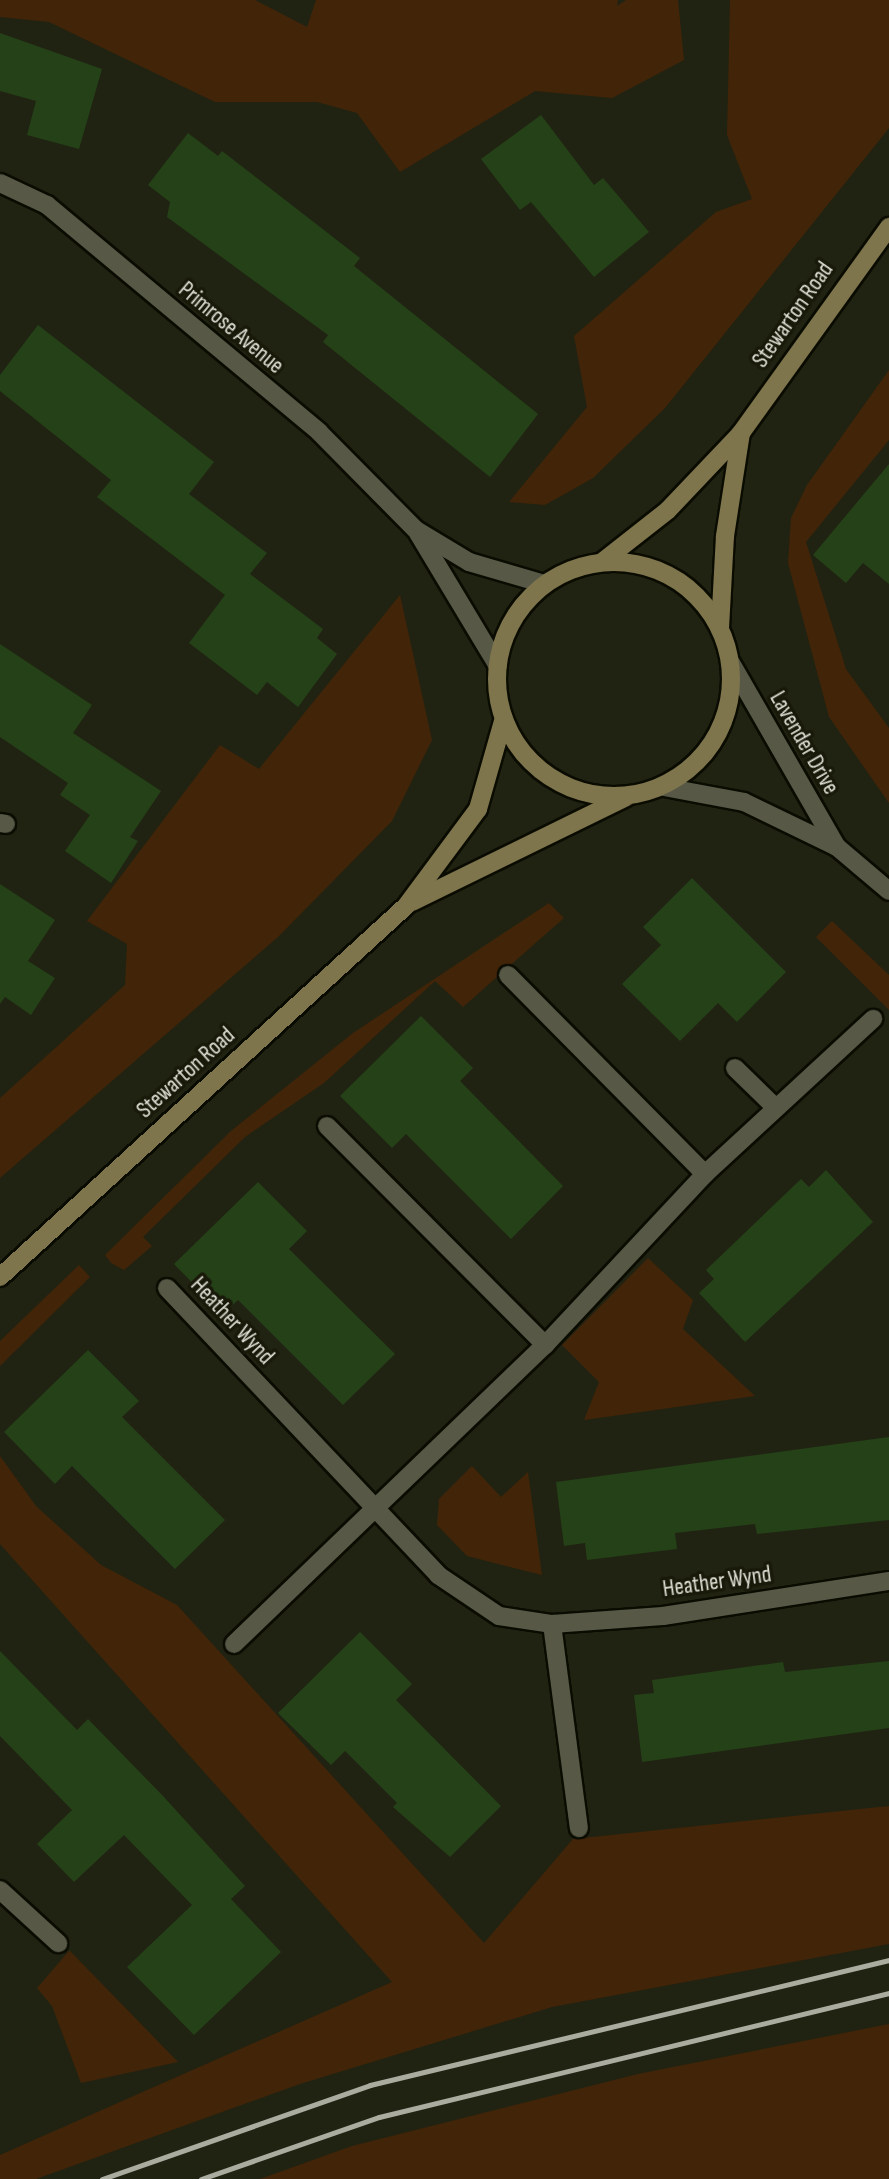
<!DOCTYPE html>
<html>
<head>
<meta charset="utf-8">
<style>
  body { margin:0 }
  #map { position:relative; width:889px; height:2179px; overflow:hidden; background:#212312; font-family:"Sofia Sans Condensed",sans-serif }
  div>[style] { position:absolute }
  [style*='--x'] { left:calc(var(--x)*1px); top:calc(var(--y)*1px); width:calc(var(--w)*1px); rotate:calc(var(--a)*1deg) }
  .green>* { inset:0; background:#422408 }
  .building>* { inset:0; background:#244118 }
  .roads { filter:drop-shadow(2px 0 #0b0c01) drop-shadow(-2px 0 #0b0c01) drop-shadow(0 2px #0b0c01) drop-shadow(0 -2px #0b0c01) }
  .minor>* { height:18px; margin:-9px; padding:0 9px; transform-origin:9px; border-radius:9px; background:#575946 }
  .secondary>* { height:18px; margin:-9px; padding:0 9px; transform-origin:9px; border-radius:9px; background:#7e754d }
  .secondary>.ring { margin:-9px; padding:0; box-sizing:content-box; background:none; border:18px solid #7e754d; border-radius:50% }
  .rail>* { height:5px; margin:-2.5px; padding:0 2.5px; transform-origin:2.5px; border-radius:2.5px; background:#aaac9f }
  span { translate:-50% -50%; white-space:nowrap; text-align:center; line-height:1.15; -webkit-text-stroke:7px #181909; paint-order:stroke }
  .street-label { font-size:23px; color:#e0e1d6 }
</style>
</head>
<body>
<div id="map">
  <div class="green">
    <i style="clip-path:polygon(0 0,255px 0,307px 27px,316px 0,618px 0,617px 6px,626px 0,678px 0,684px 60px,612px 98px,535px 91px,400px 172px,357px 113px,317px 102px,215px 102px,49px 22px,0 17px)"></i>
    <i style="clip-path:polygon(730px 0,889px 0,889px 128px,665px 408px,593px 478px,545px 505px,509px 502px,587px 407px,574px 336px,716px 212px,752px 199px,727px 135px)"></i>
    <i style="clip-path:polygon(889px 370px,889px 440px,806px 542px,846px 669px,889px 728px,889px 803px,829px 717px,788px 563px,791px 518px,807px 485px)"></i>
    <i style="clip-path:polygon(400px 595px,432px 740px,392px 821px,278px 937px,0 1178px,0 1098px,125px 985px,127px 944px,87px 921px,220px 745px,259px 769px)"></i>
    <i style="clip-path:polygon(549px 903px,564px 918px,463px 1007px,435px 981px,324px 1083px,245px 1137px,143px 1237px,152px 1246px,124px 1270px,111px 1263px,105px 1255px,231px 1131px,353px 1033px)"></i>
    <i style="clip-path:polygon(832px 921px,889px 975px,889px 1010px,816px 937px)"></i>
    <i style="clip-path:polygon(648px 1258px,693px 1300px,683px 1329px,755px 1396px,584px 1420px,599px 1382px,562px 1345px)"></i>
    <i style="clip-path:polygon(79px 1265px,90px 1277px,0 1366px,0 1341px)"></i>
    <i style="clip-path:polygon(0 1456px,36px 1506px,101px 1565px,177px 1605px,484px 1943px,573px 1839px,889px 1806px,889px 1944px,552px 2007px,300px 2084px,36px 2179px,0 2179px,0 2155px,392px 1982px,0 1544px)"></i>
    <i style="clip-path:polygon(472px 1466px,501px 1497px,528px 1472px,542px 1575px,467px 1556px,437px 1525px,439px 1499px)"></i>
    <i style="clip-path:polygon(69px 1951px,70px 1951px,178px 2062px,81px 2083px,52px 2006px,37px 1988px)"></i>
    <i style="clip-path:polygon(889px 2024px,889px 2179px,260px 2179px,352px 2146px,638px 2074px)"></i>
  </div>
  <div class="building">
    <i style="clip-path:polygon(0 33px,102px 69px,79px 149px,27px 135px,36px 101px,0 91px)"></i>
    <i style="clip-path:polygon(541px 115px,594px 185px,603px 178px,649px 232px,594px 277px,531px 202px,520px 210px,481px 159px)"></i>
    <i style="clip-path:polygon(188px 133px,218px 156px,222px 151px,360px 258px,354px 266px,538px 414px,490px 477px,323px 342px,328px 335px,167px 217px,170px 202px,148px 185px)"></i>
    <i style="clip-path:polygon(38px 325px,214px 462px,189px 494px,267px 553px,250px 574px,323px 629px,317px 638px,337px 654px,298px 707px,267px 682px,257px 695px,189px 643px,225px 595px,97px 497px,111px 480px,0 391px,0 375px)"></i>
    <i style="clip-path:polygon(889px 464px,889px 584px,863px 563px,846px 583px,813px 555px)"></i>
    <i style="clip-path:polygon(0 644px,92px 705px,73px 733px,161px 791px,130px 837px,138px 841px,111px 883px,65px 851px,90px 815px,60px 795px,68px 783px,0 737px)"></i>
    <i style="clip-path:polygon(692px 878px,786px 972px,737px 1022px,718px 1003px,680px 1041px,622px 984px,661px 945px,643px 927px)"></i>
    <i style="clip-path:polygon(0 884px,55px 920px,28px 961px,55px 978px,31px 1015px,5px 997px,0 1004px)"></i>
    <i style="clip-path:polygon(421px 1016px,473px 1068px,460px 1081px,563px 1186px,511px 1239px,406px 1134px,392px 1148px,340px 1096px)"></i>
    <i style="clip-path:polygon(826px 1170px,873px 1222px,745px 1342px,699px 1293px,714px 1279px,706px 1270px,801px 1179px,809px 1187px)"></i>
    <i style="clip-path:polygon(258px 1182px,307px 1231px,289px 1249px,395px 1354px,343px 1405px,238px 1300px,223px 1314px,174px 1264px)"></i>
    <i style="clip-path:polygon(88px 1350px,139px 1401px,122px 1417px,225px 1520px,175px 1569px,72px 1466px,55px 1484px,4px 1432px)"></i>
    <i style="clip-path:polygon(889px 1437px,889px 1520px,757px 1534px,755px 1524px,675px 1533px,677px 1549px,587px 1560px,585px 1543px,564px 1546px,556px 1482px)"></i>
    <i style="clip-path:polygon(360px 1632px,412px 1684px,396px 1700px,501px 1806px,450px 1857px,393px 1807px,397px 1803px,345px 1751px,331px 1765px,278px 1713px)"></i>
    <i style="clip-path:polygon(0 1651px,77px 1730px,88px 1719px,163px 1796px,245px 1886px,231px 1899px,281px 1952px,194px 2035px,127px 1967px,192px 1905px,124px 1835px,74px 1882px,37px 1844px,72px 1810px,0 1736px)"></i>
    <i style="clip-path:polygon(889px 1661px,889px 1728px,642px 1762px,634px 1695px,654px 1693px,652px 1680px,783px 1662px,785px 1672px)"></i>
  </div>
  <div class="roads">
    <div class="minor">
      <i style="--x:0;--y:183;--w:52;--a:25.1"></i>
      <i style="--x:47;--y:205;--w:354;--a:39.8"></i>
      <i style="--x:319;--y:432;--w:138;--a:45.3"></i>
      <i style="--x:416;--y:530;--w:62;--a:31.1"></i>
      <i style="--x:469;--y:562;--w:78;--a:16.3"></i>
      <i style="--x:418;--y:533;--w:155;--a:59"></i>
      <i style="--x:731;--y:663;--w:212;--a:60.1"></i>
      <i style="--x:664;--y:787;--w:81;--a:10.6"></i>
      <i style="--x:744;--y:802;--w:103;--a:25.8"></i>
      <i style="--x:837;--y:847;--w:68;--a:40.2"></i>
      <i style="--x:0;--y:823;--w:6;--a:9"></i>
      <i style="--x:508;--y:975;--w:280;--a:45.3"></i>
      <i style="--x:735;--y:1068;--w:57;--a:44.3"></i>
      <i style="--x:327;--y:1126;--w:309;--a:45.1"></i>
      <i style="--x:167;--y:1288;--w:395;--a:46.6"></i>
      <i style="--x:438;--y:1575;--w:73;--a:33.9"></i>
      <i style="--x:499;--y:1616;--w:54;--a:8.6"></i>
      <i style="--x:552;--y:1624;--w:111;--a:-4.1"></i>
      <i style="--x:663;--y:1616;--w:229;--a:-8.8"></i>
      <i style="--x:552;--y:1624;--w:206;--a:82.5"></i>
      <i style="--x:234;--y:1644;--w:431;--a:-43.9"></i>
      <i style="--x:545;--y:1345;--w:234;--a:-46.9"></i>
      <i style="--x:705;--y:1174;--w:229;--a:-42.7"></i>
      <i style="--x:0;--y:1890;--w:79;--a:42.4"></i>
    </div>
    <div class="secondary">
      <i style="--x:602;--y:562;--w:84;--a:-38.2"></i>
      <i style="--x:668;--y:510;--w:106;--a:-46.5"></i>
      <i style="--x:741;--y:433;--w:254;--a:-54.3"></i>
      <i class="ring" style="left:497px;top:562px;width:216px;height:216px"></i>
      <i style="--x:720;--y:628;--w:92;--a:-86.9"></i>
      <i style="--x:725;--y:536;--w:104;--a:-81.2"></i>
      <i style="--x:412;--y:902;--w:238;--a:-26.1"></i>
      <i style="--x:0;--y:1277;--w:550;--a:-42.42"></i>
      <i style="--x:406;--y:906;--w:121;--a:-53.4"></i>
      <i style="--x:478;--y:809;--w:91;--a:-74.1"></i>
    </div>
  </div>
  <div class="rail">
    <i style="--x:102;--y:2179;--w:284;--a:-19.3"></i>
    <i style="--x:370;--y:2085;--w:534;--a:-13.54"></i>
    <i style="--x:201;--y:2179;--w:188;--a:-19.2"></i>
    <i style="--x:379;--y:2117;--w:525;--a:-13.67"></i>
  </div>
  <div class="street-label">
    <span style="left:793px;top:315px;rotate:-55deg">Stewarton Road</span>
    <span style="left:231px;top:328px;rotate:40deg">Primrose Avenue</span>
    <span style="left:804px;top:743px;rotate:60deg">Lavender Drive</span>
    <span style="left:186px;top:1073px;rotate:-42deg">Stewarton Road</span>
    <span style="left:232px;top:1321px;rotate:47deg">Heather Wynd</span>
    <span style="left:717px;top:1582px;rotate:-8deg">Heather Wynd</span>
  </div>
</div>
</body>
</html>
